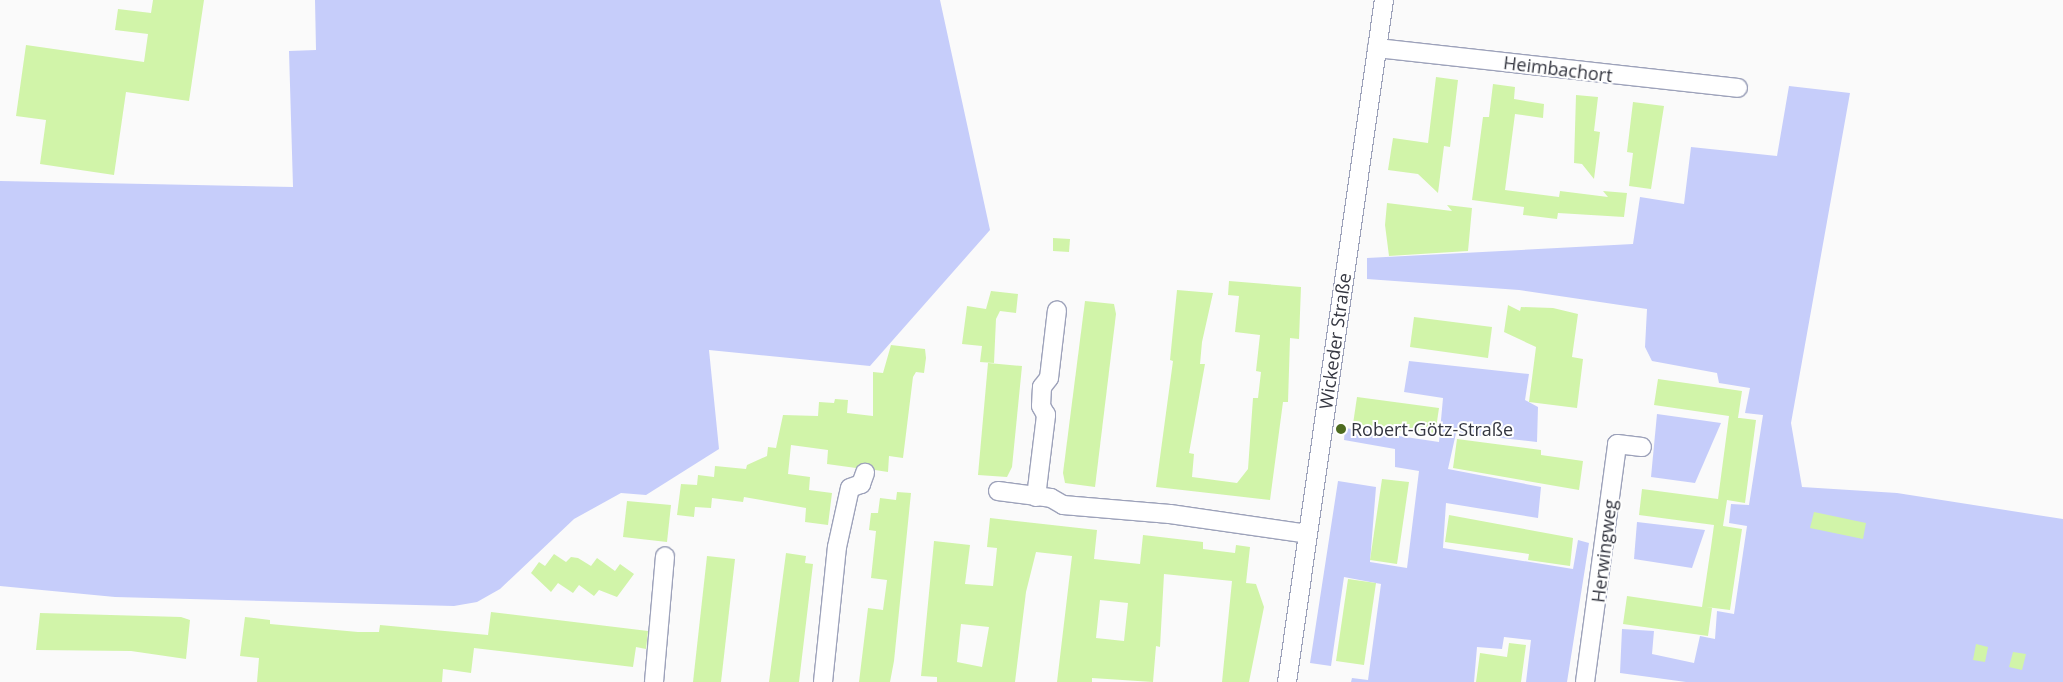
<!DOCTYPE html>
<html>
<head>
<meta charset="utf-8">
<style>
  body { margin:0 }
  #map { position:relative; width:2063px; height:682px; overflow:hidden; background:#fafafa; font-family:"Open Sans",sans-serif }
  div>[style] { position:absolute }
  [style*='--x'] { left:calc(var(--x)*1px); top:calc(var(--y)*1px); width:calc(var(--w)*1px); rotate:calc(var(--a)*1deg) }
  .green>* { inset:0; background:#c6cdfa }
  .building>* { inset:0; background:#d1f4a9 }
  .roads { filter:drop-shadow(1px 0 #9da2ba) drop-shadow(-1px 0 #9da2ba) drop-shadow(0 1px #9da2ba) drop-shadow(0 -1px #9da2ba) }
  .minor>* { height:18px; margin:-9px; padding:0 9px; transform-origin:9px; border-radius:9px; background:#fff }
  .dots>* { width:14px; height:14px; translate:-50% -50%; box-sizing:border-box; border:2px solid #fff; border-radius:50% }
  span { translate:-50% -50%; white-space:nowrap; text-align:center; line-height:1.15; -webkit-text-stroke:4px #fff; paint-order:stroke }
  .street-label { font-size:18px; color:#343640 }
  .poi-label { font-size:18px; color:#343640 }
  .left { translate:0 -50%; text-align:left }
</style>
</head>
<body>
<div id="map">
  <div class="green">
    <i style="clip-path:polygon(315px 0,940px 0,990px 230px,870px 366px,709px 350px,719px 449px,646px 495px,621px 493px,574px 519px,500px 589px,477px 602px,454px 606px,115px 597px,0 586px,0 181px,293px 187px,289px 51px,316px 50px)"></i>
    <i style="clip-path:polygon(1789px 86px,1850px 93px,1791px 423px,1802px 487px,1897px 493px,2063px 519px,2063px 682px,1686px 682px,1620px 673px,1622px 629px,1654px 631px,1652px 654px,1694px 663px,1700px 636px,1715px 639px,1717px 611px,1734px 614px,1747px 526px,1729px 523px,1731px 504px,1749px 505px,1763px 415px,1745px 413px,1750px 388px,1719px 383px,1717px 373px,1652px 361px,1645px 347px,1647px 309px,1519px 290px,1367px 279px,1367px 258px,1633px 244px,1640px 197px,1684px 204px,1691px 147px,1777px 156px)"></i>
    <i style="clip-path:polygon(1409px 361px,1529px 374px,1525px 400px,1538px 407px,1537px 442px,1456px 433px,1448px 469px,1541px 487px,1538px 518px,1446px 503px,1443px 548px,1573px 569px,1578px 540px,1589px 543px,1567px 682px,1526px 682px,1531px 640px,1504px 637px,1502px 649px,1477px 647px,1474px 682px,1351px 682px,1352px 678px,1368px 680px,1381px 584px,1344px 577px,1331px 666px,1310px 663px,1338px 481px,1376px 487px,1370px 562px,1407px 568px,1419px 471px,1395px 467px,1395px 449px,1344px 440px,1345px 428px,1439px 442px,1443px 398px,1404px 392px)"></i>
    <i style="clip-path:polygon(1657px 414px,1721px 423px,1695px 483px,1651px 477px)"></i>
    <i style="clip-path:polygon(1637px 522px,1705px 530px,1692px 568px,1634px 559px)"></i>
  </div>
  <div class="building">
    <i style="clip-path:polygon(153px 0,204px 0,189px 101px,126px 92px,114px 175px,40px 164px,46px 120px,16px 116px,26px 45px,144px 62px,148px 34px,115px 30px,118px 9px,151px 13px)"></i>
    <i style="clip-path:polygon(1436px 77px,1458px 80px,1450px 147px,1444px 146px,1438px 193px,1418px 174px,1388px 170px,1393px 138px,1428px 143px)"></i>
    <i style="clip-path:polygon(1493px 84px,1515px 87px,1514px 99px,1544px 104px,1543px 118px,1515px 114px,1505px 190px,1559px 197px,1560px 191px,1608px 197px,1603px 191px,1627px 193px,1624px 217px,1558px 213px,1557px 219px,1523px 215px,1524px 207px,1472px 200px,1483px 117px,1489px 117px)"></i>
    <i style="clip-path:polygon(1576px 95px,1598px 97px,1594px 131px,1600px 132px,1594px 179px,1582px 164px,1574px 163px)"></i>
    <i style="clip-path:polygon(1633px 102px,1664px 106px,1651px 189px,1629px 186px,1633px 153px,1627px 152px)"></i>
    <i style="clip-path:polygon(1387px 203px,1452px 211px,1447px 205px,1472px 208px,1468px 251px,1389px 256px,1385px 225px)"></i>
    <i style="clip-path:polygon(1053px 238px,1070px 239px,1069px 252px,1053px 251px)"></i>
    <i style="clip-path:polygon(1229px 281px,1301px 287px,1299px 339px,1290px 338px,1288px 402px,1283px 402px,1270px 500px,1156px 487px,1173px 361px,1170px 360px,1177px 290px,1213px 293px,1202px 342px,1200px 364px,1205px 364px,1189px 453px,1194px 454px,1192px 477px,1237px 483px,1248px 469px,1253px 398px,1258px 398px,1261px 372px,1256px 371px,1260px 335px,1235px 332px,1239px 296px,1228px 295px)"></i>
    <i style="clip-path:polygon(991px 291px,1018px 294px,1016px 313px,1000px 311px,996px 319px,994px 363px,980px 362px,982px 346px,962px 344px,967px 306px,986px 309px)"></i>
    <i style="clip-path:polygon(1085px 301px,1114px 304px,1116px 314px,1095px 487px,1065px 483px,1063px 473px)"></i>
    <i style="clip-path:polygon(1508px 305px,1520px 311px,1521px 307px,1553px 308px,1578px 314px,1572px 357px,1583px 359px,1577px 408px,1529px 402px,1536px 347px,1504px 332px)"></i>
    <i style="clip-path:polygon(1414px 317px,1492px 327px,1488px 358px,1410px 347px)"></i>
    <i style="clip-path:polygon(891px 345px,925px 349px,926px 358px,924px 373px,916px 372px,913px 377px,903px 458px,889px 456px,888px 472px,875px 470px,868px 463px,856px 468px,827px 464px,828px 450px,791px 445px,788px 474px,810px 477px,809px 490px,832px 493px,828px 525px,805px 522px,806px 508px,744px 497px,743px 502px,712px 498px,711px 508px,695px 507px,694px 517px,677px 515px,681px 484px,697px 485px,698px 475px,714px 477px,715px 466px,746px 469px,747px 465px,767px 456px,768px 447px,776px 448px,783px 415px,818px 416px,819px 402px,834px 403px,835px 399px,848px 400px,847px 413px,873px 416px,873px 372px,883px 373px)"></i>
    <i style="clip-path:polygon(988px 363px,1022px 366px,1012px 467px,1007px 477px,978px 475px)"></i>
    <i style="clip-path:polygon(1658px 379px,1742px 391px,1738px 418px,1732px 417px,1756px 420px,1745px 503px,1727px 500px,1723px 526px,1742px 529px,1730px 610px,1706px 607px,1712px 608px,1708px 636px,1623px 624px,1627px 596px,1702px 607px,1711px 547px,1714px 525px,1639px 515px,1642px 489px,1718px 499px,1729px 416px,1654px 405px)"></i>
    <i style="clip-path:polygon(1357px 397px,1439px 408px,1435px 435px,1353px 424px)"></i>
    <i style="clip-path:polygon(1457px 439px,1541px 450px,1541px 455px,1583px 461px,1579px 490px,1453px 468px)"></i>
    <i style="clip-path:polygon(1382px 479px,1409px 482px,1397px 564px,1370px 560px)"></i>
    <i style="clip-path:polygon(897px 492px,911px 493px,894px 661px,890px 682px,859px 682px,868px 608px,883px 610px,887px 580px,871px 578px,876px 531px,869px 530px,871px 513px,878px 513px,880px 498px,896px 500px)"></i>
    <i style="clip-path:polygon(627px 501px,671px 505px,667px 542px,623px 537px)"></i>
    <i style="clip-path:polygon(1814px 512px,1866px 523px,1863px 539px,1810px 528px)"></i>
    <i style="clip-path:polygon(1449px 515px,1573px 538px,1570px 566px,1528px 560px,1529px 554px,1445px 542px)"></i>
    <i style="clip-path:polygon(evenodd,990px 518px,1097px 530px,1094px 559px,1140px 564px,1143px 535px,1203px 542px,1203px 549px,1235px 553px,1236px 545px,1250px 547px,1246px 583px,1256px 584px,1264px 607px,1249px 682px,1222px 682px,1232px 581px,1164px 574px,1160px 647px,1156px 646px,1153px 682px,1092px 678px,1092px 682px,1057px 682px,1072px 556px,1036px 552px,1026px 592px,1015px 682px,937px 682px,937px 677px,921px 676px,934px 541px,970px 545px,965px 584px,993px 586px,997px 548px,987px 547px,990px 518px,1100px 600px,1128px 603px,1124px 641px,1096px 638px,1100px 600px,990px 518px,961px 624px,989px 627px,982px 667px,957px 662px,961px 624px)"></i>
    <i style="clip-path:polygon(786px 553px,806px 556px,805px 563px,813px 564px,799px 682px,769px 682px)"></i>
    <i style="clip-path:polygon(554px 554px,566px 562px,571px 557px,578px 558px,591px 566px,597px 558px,615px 571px,620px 564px,634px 574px,617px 597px,599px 590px,594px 596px,579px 585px,573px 593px,558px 583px,551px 592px,531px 573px,539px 562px,545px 566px)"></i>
    <i style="clip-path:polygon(707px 556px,735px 559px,721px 682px,693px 682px)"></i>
    <i style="clip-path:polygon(1348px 579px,1376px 583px,1364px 665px,1336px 661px)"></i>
    <i style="clip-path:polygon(491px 612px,648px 631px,646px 649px,636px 647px,633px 667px,474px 648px,471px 673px,443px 669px,442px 682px,257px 682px,259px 658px,240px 656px,245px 617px,270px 620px,270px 624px,358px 632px,379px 632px,380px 625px,488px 635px)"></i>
    <i style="clip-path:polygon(40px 613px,181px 617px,190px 620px,186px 659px,131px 651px,36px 650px)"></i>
    <i style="clip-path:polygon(1509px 643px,1526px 645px,1521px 682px,1476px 682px,1480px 653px,1507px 657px)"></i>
    <i style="clip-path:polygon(1976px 644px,1988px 647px,1985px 662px,1973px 660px)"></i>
    <i style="clip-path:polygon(2013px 652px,2026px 654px,2022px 670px,2009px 667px)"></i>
  </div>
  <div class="roads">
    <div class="minor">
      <i style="--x:1377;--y:48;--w:363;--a:6.3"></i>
      <i style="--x:998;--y:491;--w:53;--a:7.5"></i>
      <i style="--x:1051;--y:498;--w:14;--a:30"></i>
      <i style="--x:1063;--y:505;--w:107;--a:4.8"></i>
      <i style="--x:1170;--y:514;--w:139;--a:8.2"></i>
      <i style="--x:1036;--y:497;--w:83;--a:-83"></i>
      <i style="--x:1046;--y:415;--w:10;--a:-119"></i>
      <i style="--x:1041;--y:406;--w:19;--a:-87"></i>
      <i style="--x:1042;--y:387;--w:11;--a:-52"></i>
      <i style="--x:1049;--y:378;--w:68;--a:-83.3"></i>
      <i style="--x:654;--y:682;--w:126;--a:-85"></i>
      <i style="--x:823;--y:682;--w:136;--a:-84.1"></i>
      <i style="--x:837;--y:547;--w:60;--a:-77.6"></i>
      <i style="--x:850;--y:488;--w:12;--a:-20"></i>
      <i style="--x:861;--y:484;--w:12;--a:-70"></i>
      <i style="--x:1287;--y:682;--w:689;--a:-81.91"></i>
      <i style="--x:1585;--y:682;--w:240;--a:-82.3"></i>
      <i style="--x:1617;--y:444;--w:25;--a:7"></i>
    </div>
  </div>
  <div class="dots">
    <i style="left:1341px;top:429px;background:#4d6b20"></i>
  </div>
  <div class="street-label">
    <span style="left:1558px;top:69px;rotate:7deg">Heimbachort</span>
    <span style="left:1335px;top:341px;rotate:-82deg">Wickeder Straße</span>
    <span style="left:1604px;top:551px;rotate:-83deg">Herwingweg</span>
  </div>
  <div class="poi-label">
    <span class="left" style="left:1351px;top:429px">Robert-Götz-Straße</span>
  </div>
</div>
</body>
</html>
